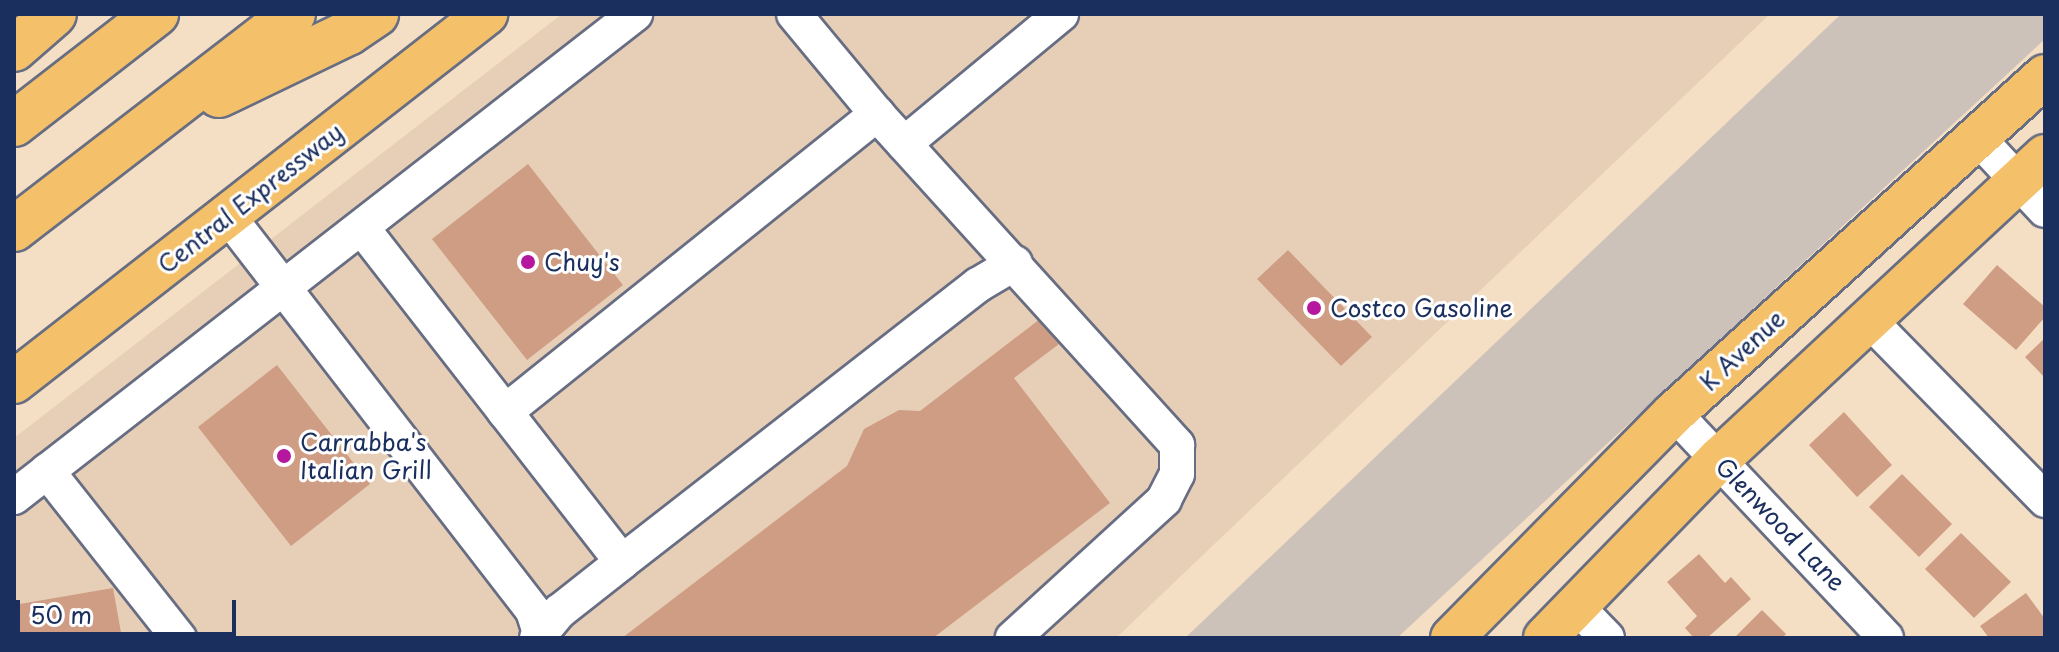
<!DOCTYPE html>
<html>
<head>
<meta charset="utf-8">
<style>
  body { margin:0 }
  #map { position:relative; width:2059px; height:652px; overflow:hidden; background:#f5dfc4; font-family:"Playpen Sans",sans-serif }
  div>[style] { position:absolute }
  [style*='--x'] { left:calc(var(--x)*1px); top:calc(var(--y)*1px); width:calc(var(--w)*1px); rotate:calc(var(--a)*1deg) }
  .built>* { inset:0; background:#e7cfb7 }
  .industrial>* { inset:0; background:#cdc2b9 }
  .building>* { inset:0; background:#cf9d84 }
  .roads { filter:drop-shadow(2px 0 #676d82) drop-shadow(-2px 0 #676d82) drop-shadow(0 2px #676d82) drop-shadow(0 -2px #676d82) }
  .minor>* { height:34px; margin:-17px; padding:0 17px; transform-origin:17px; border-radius:17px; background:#fff }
  .major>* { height:42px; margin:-21px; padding:0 21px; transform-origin:21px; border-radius:21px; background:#f4c16a }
  .highway>* { height:44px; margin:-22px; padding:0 22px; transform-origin:22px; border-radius:22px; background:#f4c16a }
  .dots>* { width:22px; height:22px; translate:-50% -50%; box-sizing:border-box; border:4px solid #fff; border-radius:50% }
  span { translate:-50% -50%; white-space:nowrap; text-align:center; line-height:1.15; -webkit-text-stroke:6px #fff; paint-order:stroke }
  .street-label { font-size:24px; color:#1b2f5e }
  .poi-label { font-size:24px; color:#1b2f5e }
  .left { translate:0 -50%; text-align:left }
  .frame { position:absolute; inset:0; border:16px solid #1b2f5e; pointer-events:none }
  .scale { position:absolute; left:16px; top:600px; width:220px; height:36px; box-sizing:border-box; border:4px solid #1b2f5e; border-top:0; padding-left:10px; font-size:24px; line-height:28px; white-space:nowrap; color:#1b2f5e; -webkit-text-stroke:6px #fff; paint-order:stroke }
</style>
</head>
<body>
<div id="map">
  <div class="built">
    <i style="clip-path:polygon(562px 14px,1770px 14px,1116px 638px,14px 638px,14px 438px)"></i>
  </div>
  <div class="industrial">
    <i style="clip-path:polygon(1841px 14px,2045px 14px,2045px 39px,1397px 638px,1185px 638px)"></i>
  </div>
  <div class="building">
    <i style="clip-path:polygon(528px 164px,623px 285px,527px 360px,432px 239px)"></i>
    <i style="clip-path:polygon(1288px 250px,1372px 337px,1341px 366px,1257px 279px)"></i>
    <i style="clip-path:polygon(1997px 265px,2045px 307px,2045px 317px,2016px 350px,1963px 304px)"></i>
    <i style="clip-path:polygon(1040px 319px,1059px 344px,1014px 378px,1110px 503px,933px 638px,622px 638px,847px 466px,864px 429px,899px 410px,920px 411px)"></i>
    <i style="clip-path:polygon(2045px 338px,2045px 378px,2025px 357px)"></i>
    <i style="clip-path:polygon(277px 365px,370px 484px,291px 546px,198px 427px)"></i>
    <i style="clip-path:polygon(1844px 412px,1892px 465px,1857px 497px,1809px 445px)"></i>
    <i style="clip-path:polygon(1902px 474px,1952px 524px,1919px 557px,1869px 507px)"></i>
    <i style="clip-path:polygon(1961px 533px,2011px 582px,1974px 618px,1925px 569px)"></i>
    <i style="clip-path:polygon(1699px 554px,1725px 583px,1731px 577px,1751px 599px,1707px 638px,1694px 638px,1685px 628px,1697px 616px,1667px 582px)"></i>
    <i style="clip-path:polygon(113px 588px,122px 638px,14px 638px,14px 605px)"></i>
    <i style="clip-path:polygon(2026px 593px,2045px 619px,2045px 638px,1989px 638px,1980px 626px)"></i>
    <i style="clip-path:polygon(1762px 610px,1786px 634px,1782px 638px,1734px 638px)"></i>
  </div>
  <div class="roads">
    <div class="minor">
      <i style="--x:794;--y:14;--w:130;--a:50.3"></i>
      <i style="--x:877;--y:114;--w:447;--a:47.8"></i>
      <i style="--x:1177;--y:445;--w:29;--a:90"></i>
      <i style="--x:1177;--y:474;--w:29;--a:117"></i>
      <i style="--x:1164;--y:500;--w:205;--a:137.6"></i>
      <i style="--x:1976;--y:136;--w:101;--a:47"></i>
      <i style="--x:904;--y:144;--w:204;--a:-39.6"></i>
      <i style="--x:228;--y:216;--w:499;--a:52.3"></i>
      <i style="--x:533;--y:611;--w:28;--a:72"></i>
      <i style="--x:362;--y:228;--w:423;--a:52.1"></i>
      <i style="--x:1869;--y:320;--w:252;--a:45.6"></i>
      <i style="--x:505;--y:412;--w:477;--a:-38.7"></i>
      <i style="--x:1674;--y:413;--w:309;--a:46.7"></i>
      <i style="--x:47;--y:471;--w:213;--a:51.7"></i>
      <i style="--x:14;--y:497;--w:787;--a:-37.87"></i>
      <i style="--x:1577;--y:607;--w:43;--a:45.9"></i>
      <i style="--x:537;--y:638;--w:35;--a:-50"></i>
      <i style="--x:560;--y:611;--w:79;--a:-38.3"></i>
      <i style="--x:622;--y:562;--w:451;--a:-37.9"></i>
      <i style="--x:978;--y:285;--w:43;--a:-30.7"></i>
    </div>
    <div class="major">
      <i style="--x:14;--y:382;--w:599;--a:-37.94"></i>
      <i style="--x:1452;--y:638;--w:316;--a:-45.4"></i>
      <i style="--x:1674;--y:413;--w:501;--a:-42.25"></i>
      <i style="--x:1545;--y:638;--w:250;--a:-45.8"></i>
      <i style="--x:1719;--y:459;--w:445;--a:-42.9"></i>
    </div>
    <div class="highway">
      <i style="--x:14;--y:49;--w:53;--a:-41.2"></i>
      <i style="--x:219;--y:95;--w:143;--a:-25.7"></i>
      <i style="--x:348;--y:33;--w:34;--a:-34"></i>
      <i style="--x:14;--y:124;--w:180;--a:-37.8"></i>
      <i style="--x:14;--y:229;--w:352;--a:-37.6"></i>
    </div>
  </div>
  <div class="dots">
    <i style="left:528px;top:262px;background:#b5179e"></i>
    <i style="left:1314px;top:308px;background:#b5179e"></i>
    <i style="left:284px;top:456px;background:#b5179e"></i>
  </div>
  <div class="street-label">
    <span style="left:250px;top:198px;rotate:-38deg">Central Expressway</span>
    <span style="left:1742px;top:350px;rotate:-43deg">K Avenue</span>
    <span style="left:1781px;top:524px;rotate:46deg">Glenwood Lane</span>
  </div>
  <div class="poi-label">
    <span class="left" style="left:544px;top:262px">Chuy's</span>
    <span class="left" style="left:1330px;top:308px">Costco Gasoline</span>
    <span class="left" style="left:300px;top:456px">Carrabba's<br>Italian Grill</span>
  </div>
  <div class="frame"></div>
  <div class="scale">50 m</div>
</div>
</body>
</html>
